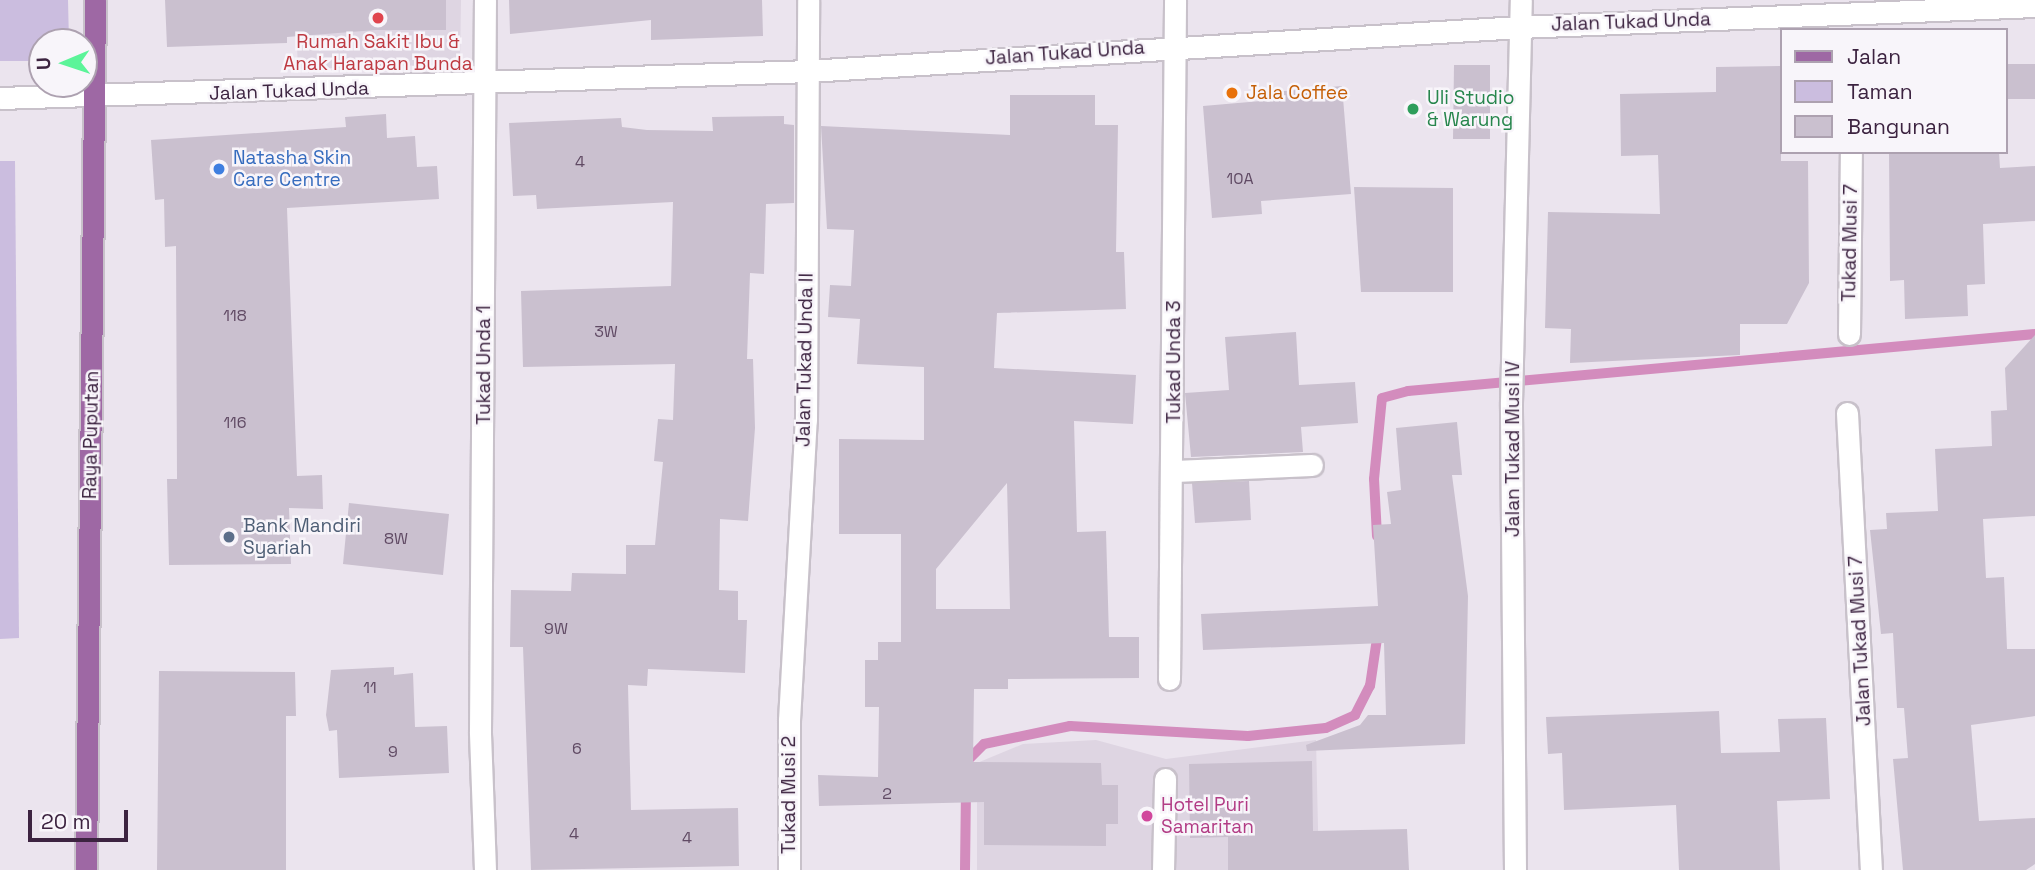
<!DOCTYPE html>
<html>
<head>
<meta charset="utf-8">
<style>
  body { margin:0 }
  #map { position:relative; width:2035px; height:870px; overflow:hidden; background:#ebe4ee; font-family:"Space Grotesk",sans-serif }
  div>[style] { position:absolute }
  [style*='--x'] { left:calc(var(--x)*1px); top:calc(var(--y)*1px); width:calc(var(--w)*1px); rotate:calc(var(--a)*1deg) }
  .built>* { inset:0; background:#ded5e2 }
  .green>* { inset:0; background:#cbbddf }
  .stream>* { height:10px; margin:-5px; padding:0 5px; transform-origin:5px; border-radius:5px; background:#d38cbd }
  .building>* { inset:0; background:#cac0cf }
  .roads { filter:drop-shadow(2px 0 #c8c1ca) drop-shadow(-2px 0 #c8c1ca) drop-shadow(0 2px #c8c1ca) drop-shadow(0 -2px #c8c1ca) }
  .minor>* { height:21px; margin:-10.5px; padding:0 10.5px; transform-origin:10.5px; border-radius:10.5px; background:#fff }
  .major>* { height:21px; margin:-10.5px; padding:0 10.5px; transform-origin:10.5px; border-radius:10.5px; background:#9e68a4 }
  .dots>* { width:19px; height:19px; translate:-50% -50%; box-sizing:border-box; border:4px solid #f8f5fa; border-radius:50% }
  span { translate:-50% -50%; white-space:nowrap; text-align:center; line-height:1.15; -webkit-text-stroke:5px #f8f5fa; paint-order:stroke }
  .number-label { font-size:16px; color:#604a64 }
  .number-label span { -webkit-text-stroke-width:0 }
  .street-label { font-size:19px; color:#3c2340 }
  .health-label { font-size:19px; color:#be3a42 }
  .food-label { font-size:19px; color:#c56008 }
  .left { translate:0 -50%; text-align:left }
  .leisure-label { font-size:19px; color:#27864d }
  .shop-label { font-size:19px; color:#366cbe }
  .service-label { font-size:19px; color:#4e5e75 }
  .hotel-label { font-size:19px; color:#b23c85 }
  .legend { position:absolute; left:1780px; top:28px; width:228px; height:126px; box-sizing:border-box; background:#f8f5fa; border:2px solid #ada1b0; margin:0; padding:9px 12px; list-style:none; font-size:21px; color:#3c2340 }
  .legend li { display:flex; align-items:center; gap:14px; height:35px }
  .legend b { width:35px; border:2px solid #ada1b0 }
  .north { position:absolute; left:28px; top:28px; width:70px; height:70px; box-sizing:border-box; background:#f8f5fa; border:2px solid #ada1b0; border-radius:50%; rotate:268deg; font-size:19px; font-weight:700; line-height:28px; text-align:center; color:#3c2340 }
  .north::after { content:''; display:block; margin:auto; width:24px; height:32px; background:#5cf499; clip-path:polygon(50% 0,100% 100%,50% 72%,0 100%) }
  .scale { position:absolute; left:28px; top:810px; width:100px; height:32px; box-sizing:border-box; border:4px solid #3c2340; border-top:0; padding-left:9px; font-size:21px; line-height:24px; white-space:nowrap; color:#3c2340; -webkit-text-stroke:5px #f8f5fa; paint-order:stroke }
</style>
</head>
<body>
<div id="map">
  <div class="built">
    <i style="clip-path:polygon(295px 0,461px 0,460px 64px,298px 69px)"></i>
    <i style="clip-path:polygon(1096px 740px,1166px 759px,1316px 740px,1319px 870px,977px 870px,977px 763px,1023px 744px)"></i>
  </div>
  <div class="green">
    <i style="clip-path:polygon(0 0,68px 0,69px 42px,42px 42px,42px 61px,0 61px)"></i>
    <i style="clip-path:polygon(0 161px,15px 161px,19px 638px,0 639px)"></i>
  </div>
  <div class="stream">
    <i style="--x:1377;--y:536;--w:57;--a:-93"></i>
    <i style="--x:1374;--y:479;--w:81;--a:-84.4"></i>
    <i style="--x:1382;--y:398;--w:27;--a:-15"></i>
    <i style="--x:1408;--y:391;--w:630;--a:-5.19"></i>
    <i style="--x:967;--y:761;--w:24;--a:-45"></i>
    <i style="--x:984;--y:744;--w:88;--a:-11.8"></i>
    <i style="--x:1070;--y:726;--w:178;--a:3.2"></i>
    <i style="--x:1248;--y:736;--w:78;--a:-5.9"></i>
    <i style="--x:1326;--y:728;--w:32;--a:-24"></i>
    <i style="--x:1355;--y:715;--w:33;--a:-63"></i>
    <i style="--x:1370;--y:686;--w:55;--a:-81.6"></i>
    <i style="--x:965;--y:870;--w:80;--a:-89.3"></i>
  </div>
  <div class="building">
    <i style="clip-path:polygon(165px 0,446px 0,446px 30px,376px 30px,287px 37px,287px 43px,167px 47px)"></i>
    <i style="clip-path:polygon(509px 0,762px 0,763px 36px,651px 40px,651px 20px,510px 34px)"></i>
    <i style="clip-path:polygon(2005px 64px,2035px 64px,2035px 99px,2005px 99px)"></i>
    <i style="clip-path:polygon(1454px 65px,1490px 65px,1490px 139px,1453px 139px)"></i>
    <i style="clip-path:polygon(1781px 66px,1781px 161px,1808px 161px,1809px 283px,1787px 324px,1740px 324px,1740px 355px,1570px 363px,1571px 329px,1545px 328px,1548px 212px,1660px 214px,1658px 155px,1621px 156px,1620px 94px,1716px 92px,1716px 67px)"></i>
    <i style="clip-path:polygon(1342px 86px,1351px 194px,1261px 201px,1262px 214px,1212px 218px,1203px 106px,1261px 101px,1260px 93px)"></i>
    <i style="clip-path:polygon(evenodd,1010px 95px,1095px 95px,1095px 125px,1118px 125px,1116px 252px,1124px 252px,1126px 309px,997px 313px,994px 368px,1136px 375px,1133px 424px,1074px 421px,1077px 532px,1106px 531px,1109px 637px,1139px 637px,1139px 678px,1008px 679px,1008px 689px,974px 689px,973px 762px,1101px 763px,1102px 785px,1118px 785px,1118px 824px,1106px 824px,1106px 846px,984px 845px,984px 802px,819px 806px,818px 775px,878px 777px,879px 707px,865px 707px,865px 660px,878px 660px,878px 642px,901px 642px,901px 534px,839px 534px,839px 439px,924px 440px,924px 367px,857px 364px,860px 319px,828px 317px,830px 285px,851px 286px,854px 230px,827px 229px,821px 126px,1010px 135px,1010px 95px,1007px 483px,1010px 609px,936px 609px,936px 569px,1007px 483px)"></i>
    <i style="clip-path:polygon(386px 114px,387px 138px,415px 136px,417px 167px,437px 166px,439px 199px,287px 208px,297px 476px,322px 475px,323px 509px,289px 508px,291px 564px,169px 565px,167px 479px,177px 479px,176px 246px,165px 247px,164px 199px,155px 200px,151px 140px,346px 127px,345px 117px)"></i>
    <i style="clip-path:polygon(784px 116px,784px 124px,794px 125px,794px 203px,766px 204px,764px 274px,750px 273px,747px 359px,753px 359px,755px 428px,748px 521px,720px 519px,719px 590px,738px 591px,738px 620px,747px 620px,745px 673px,648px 669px,647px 686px,628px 685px,631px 810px,738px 808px,739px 866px,531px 870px,523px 647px,510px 647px,511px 590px,571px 591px,572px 573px,626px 574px,626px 545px,655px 545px,663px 462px,654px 461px,658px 419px,673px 420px,675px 364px,523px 367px,521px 291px,671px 286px,673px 202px,537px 209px,536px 195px,513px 196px,509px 123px,621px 118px,622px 127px,647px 130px,713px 131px,712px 117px)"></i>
    <i style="clip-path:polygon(1889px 152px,1999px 152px,2000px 168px,2035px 166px,2035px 221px,1983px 224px,1985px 284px,1967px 285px,1968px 316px,1905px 319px,1904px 280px,1890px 281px)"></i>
    <i style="clip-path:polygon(1354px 187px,1453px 188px,1453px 292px,1361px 292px)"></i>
    <i style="clip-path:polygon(1296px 332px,1299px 385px,1355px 382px,1358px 423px,1301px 427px,1303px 452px,1191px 457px,1185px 393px,1229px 390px,1225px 337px)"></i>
    <i style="clip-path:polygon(2035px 335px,2035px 516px,1983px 519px,1986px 578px,2004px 577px,2007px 649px,2035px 649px,2035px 716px,1971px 725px,1979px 821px,2035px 818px,2035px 864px,2026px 870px,1903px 870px,1893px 759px,1908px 758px,1904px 708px,1897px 708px,1893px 633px,1881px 634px,1870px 530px,1887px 529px,1886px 513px,1938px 511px,1935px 449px,1992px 446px,1991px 411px,2007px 410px,2005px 368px)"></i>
    <i style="clip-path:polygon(1457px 422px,1462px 475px,1452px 475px,1468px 596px,1465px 744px,1307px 751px,1306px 745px,1360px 725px,1368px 715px,1386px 715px,1384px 643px,1203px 650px,1201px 614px,1378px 606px,1373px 525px,1391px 524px,1387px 492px,1401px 490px,1396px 428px)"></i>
    <i style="clip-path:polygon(1249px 481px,1251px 520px,1195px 523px,1192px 483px)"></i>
    <i style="clip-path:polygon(349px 503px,449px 514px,443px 575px,343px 564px)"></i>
    <i style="clip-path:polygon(394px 667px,394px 675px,413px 673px,415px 727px,447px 726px,449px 773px,339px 778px,337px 730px,329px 731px,326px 715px,331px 670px)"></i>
    <i style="clip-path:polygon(159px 671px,295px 672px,296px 716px,286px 716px,286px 870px,157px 870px)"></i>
    <i style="clip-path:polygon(1719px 711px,1721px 753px,1780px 752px,1778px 719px,1826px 718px,1830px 799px,1777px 801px,1780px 870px,1679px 870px,1676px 805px,1564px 810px,1562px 753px,1548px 754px,1546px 717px)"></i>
    <i style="clip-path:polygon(1312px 761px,1313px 831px,1407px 829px,1409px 870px,1228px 870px,1228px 837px,1190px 838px,1189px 764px)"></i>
  </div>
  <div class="roads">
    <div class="minor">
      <i style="--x:0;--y:98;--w:808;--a:-1.91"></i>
      <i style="--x:808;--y:71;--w:712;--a:-3.54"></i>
      <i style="--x:1519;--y:27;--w:516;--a:-2.33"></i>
      <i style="--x:1849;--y:334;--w:182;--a:-89.4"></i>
      <i style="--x:1847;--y:413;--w:458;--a:87"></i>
      <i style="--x:1174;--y:471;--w:138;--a:-2.5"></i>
      <i style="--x:1169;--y:679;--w:679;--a:-89.49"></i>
      <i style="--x:485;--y:870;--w:139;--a:-92.1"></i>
      <i style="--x:480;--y:731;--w:731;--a:-89.61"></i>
      <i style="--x:789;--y:870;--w:150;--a:-90"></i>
      <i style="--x:789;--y:720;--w:300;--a:-86.8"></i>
      <i style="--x:806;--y:420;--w:420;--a:-89.7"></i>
      <i style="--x:1163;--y:870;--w:91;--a:-88.7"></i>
      <i style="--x:1515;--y:870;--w:468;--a:-90.5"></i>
      <i style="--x:1511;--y:402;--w:402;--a:-88.6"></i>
    </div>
    <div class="major">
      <i style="--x:86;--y:870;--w:870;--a:-89.41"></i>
    </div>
  </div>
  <div class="dots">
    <i style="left:378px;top:18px;background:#e0444e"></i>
    <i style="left:1232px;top:93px;background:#e8710a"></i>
    <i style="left:1413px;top:109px;background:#2e9e5b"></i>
    <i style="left:219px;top:169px;background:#3f7fe0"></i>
    <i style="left:229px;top:537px;background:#5c6f8a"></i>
    <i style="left:1147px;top:816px;background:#d1479c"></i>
  </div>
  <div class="number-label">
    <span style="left:580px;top:162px">4</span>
    <span style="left:1240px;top:179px">10A</span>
    <span style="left:235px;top:316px">118</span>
    <span style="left:606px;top:332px">3W</span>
    <span style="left:235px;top:423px">116</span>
    <span style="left:396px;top:539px">8W</span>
    <span style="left:556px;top:629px">9W</span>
    <span style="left:370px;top:688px">11</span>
    <span style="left:577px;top:749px">6</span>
    <span style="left:393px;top:752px">9</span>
    <span style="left:887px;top:794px">2</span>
    <span style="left:574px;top:834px">4</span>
    <span style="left:687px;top:838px">4</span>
  </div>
  <div class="street-label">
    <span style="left:1631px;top:22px;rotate:-2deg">Jalan Tukad Unda</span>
    <span style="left:1065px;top:53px;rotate:-4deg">Jalan Tukad Unda</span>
    <span style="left:289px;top:91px;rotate:-2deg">Jalan Tukad Unda</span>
    <span style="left:1850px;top:243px;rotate:-89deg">Tukad Musi 7</span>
    <span style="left:805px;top:360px;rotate:-89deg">Jalan Tukad Unda II</span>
    <span style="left:1174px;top:362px;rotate:-90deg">Tukad Unda 3</span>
    <span style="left:484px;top:365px;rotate:-90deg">Tukad Unda 1</span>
    <span style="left:91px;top:435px;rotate:-89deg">Raya Puputan</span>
    <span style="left:1513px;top:449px;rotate:-90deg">Jalan Tukad Musi IV</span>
    <span style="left:1860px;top:641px;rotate:-93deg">Jalan Tukad Musi 7</span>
    <span style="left:789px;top:795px;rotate:-90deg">Tukad Musi 2</span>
  </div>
  <div class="health-label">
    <span style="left:378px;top:53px">Rumah Sakit Ibu &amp;<br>Anak Harapan Bunda</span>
  </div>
  <div class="food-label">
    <span class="left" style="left:1246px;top:93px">Jala Coffee</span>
  </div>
  <div class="leisure-label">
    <span class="left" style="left:1427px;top:109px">Uli Studio<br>&amp; Warung</span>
  </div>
  <div class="shop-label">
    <span class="left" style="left:233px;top:169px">Natasha Skin<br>Care Centre</span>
  </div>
  <div class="service-label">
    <span class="left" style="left:243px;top:537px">Bank Mandiri<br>Syariah</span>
  </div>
  <div class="hotel-label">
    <span class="left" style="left:1161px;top:816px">Hotel Puri<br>Samaritan</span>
  </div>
  <ul class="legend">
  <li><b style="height:9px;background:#9e68a4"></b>Jalan</li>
  <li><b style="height:19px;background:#cbbddf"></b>Taman</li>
  <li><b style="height:19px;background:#cac0cf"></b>Bangunan</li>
  </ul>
  <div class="north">U</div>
  <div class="scale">20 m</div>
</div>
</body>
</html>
